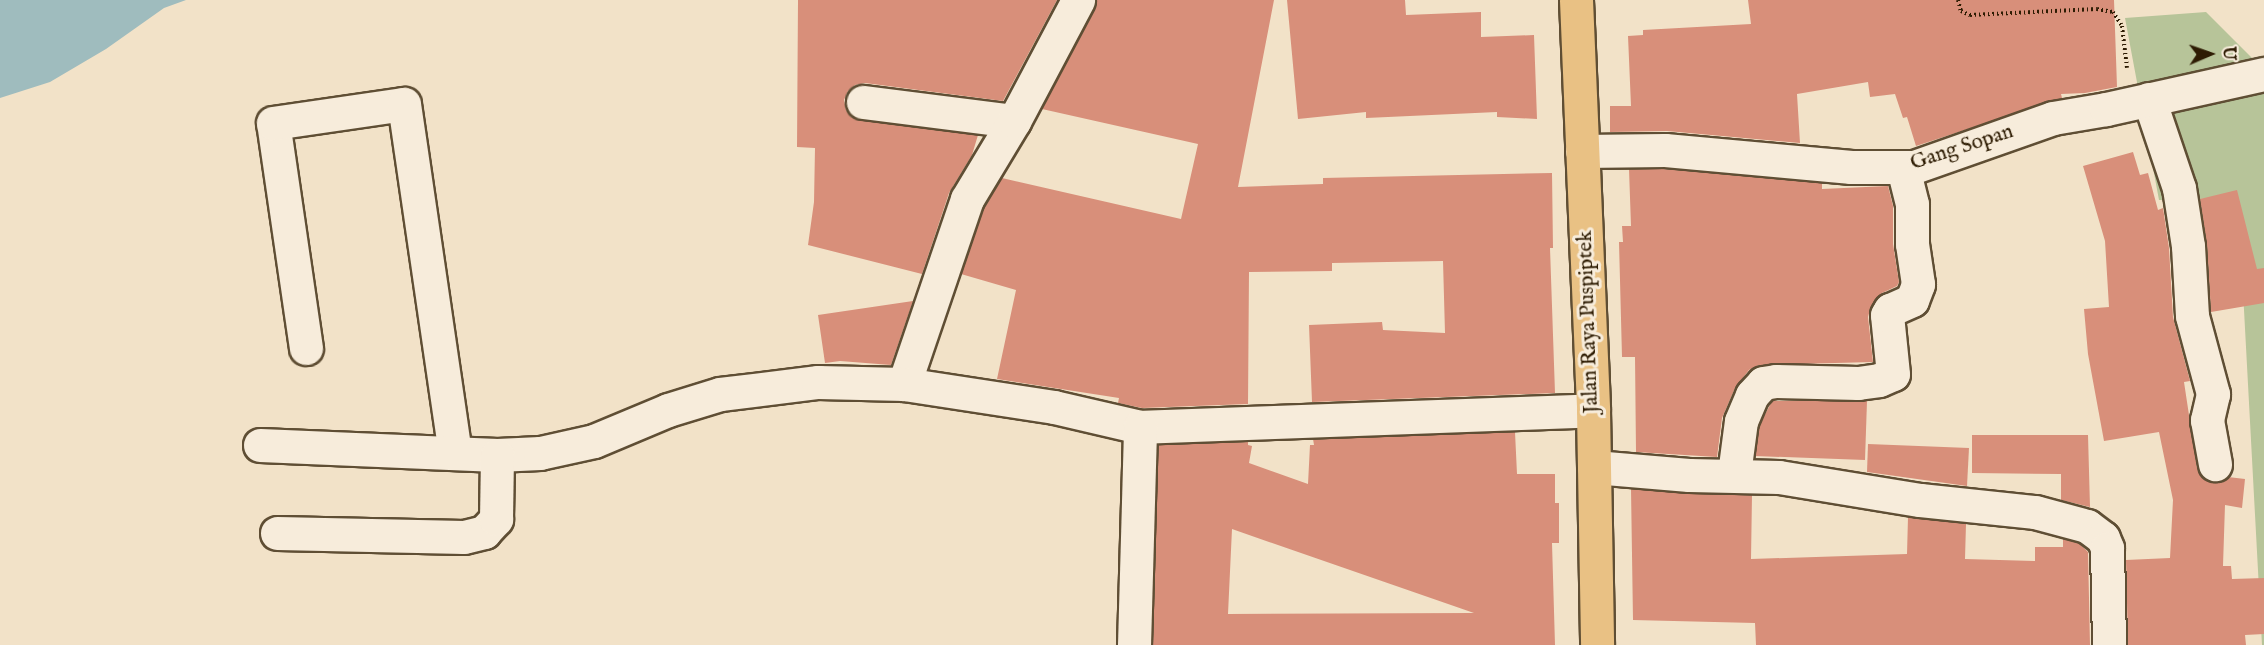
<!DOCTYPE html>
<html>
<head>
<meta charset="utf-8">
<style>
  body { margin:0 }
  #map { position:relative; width:2264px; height:645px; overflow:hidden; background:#f2e2c8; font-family:"IM FELL English",serif }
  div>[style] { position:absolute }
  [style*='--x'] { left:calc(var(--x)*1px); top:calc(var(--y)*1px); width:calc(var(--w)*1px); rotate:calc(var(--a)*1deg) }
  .green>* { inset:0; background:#b7c499 }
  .water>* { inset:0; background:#9fbcbe }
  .building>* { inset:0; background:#d88f7a }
  .path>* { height:4px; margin-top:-2px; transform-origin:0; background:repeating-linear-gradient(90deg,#2e1c03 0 1.5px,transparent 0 4.5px) }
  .roads { filter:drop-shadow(2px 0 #5f4e34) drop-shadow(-2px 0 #5f4e34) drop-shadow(0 2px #5f4e34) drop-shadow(0 -2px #5f4e34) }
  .street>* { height:33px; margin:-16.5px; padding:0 16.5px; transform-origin:16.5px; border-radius:16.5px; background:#f7ecdb }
  .primary>* { height:33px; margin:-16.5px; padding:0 16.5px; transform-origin:16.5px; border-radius:16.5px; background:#e9c184 }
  span { translate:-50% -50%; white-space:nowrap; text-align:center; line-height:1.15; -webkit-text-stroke:6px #f7ecdb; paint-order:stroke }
  .street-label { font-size:21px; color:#2e1c03 }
  .north { position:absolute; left:2180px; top:24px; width:60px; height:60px; -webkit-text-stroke:4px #f7ecdb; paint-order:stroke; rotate:88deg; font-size:16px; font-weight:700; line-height:24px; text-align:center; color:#2e1c03 }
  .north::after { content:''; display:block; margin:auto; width:21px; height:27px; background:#2e1c03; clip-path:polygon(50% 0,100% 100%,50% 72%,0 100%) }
</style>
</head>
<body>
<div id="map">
  <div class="green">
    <i style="clip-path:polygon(2206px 12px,2264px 70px,2264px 645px,2262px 645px,2238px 198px,2159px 200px,2125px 18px)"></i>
  </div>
  <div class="water">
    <i style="clip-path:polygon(0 0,186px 0,164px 8px,106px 49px,50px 82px,0 98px)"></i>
  </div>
  <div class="building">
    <i style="clip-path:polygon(798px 0,1057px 0,1003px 101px,865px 83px,855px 85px,848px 91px,844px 100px,846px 110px,851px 117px,860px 120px,978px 135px,972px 155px,949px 193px,922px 274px,808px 245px,814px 202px,815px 148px,797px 147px)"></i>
    <i style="clip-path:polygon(1097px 0,1274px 0,1238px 187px,1323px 184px,1323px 178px,1552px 173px,1553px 248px,1550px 248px,1555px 393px,1312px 402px,1309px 325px,1382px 322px,1383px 330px,1445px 333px,1443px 261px,1332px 263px,1332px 271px,1249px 272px,1248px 404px,1142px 408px,1118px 403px,1119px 398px,997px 379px,1016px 290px,961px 274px,984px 207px,1002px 178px,1181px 219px,1198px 144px,1042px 109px,1095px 9px)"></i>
    <i style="clip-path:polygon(1287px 0,1405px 0,1406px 15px,1481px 12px,1481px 37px,1534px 35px,1537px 119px,1497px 117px,1497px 112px,1366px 118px,1366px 112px,1298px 119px)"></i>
    <i style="clip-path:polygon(1748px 0,2114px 0,2117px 87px,2085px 93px,2061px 94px,2062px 98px,1916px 146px,1907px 117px,1903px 118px,1895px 94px,1870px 97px,1868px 82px,1797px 94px,1800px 143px,1667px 131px,1610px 132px,1610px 106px,1631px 106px,1628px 36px,1643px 35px,1643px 30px,1751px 24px)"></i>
    <i style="clip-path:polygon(2133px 152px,2140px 175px,2148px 173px,2158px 210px,2163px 208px,2169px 248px,2173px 317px,2190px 381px,2184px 382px,2197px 468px,2201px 477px,2209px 482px,2219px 482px,2228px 477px,2245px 479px,2242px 508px,2225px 505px,2223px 566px,2231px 566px,2232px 579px,2264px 578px,2264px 634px,2245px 635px,2246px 645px,2128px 645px,2126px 560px,2170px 558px,2173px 500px,2159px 432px,2104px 441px,2088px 354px,2084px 309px,2109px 307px,2105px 241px,2083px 166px)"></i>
    <i style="clip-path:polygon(1629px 169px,1664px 169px,1822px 183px,1822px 189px,1888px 186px,1893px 206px,1893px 244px,1899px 282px,1897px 286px,1882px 293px,1871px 306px,1868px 317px,1873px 362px,1759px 365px,1749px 370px,1735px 388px,1722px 418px,1717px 457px,1636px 452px,1635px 357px,1622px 357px,1619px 242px,1623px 242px,1622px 226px,1631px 226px)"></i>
    <i style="clip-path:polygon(2237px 190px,2257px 269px,2264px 268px,2264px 303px,2211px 312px,2207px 245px,2200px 199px)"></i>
    <i style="clip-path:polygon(913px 301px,891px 365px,840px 361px,825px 363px,818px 315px)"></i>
    <i style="clip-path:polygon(1772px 401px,1867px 401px,1865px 460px,1755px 456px,1759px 426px)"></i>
    <i style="clip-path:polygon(evenodd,1515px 432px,1517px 474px,1555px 474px,1555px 503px,1559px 503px,1559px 543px,1552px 543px,1555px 645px,1153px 645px,1158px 445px,1248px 442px,1248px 445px,1252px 446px,1249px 463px,1308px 484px,1310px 445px,1314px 445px,1313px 439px,1515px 432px,1232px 529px,1269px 542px,1474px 613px,1228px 614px,1232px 529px)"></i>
    <i style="clip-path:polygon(1972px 435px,2088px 435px,2090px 507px,2061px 500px,2061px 474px,1972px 473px)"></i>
    <i style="clip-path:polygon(1868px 444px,1969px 448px,1967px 486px,1867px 472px)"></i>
    <i style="clip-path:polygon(1631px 489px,1752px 495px,1751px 559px,1907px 554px,1908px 517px,1966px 524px,1965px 559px,2035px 561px,2035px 547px,2063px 547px,2063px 539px,2079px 543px,2088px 552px,2090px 645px,1756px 645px,1755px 623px,1633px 620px)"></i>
  </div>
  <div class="path">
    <i style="--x:1958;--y:0;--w:11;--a:75"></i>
    <i style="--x:1961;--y:11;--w:10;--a:24"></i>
    <i style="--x:1970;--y:15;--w:127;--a:-2.7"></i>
    <i style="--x:2097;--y:9;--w:16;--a:11"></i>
    <i style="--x:2113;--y:12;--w:17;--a:57"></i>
    <i style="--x:2122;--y:26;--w:42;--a:83.2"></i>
  </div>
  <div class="roads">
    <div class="street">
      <i style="--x:2149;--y:99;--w:94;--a:71.4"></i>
      <i style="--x:2179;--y:188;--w:59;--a:81.2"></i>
      <i style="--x:2188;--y:246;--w:70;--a:86.7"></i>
      <i style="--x:2192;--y:316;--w:81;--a:74.9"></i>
      <i style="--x:2213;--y:394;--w:27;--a:103"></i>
      <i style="--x:2207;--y:420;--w:45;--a:79.7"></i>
      <i style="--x:863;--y:102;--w:152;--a:7.2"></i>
      <i style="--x:1582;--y:151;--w:83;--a:-0.7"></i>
      <i style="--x:1665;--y:150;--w:187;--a:5.2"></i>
      <i style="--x:1851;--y:167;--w:63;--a:0"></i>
      <i style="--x:1914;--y:167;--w:147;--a:-19.4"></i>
      <i style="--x:2053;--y:118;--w:54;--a:-9.6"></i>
      <i style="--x:2106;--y:109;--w:162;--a:-12.5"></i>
      <i style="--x:306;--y:348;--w:227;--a:-98.3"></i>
      <i style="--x:273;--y:123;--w:132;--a:-8.3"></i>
      <i style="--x:404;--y:104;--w:352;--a:81.7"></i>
      <i style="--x:904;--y:384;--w:195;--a:-71.2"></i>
      <i style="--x:967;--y:199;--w:91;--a:-58.9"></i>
      <i style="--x:1014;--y:121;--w:137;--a:-62.1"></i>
      <i style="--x:260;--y:445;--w:237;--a:2.4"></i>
      <i style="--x:497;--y:455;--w:43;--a:-2.7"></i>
      <i style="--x:540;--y:453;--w:55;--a:-12.5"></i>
      <i style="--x:594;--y:441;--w:80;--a:-22.7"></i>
      <i style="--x:668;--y:410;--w:54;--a:-17.1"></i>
      <i style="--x:720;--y:394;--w:99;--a:-7"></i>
      <i style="--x:818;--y:382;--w:86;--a:1.3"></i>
      <i style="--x:904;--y:384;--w:152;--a:8.7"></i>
      <i style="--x:1054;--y:407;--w:88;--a:13.1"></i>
      <i style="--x:1140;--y:427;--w:453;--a:-2.1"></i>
      <i style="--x:1594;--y:467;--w:95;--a:4.8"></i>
      <i style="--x:1689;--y:475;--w:90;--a:1.3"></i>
      <i style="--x:1779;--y:477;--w:143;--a:9.3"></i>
      <i style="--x:1920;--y:500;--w:116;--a:6"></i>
      <i style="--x:2035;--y:512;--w:54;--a:15.1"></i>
      <i style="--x:2087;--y:526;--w:20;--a:37"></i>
      <i style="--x:2103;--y:538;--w:11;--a:68"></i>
      <i style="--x:2107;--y:548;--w:97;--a:88.8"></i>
      <i style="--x:1734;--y:474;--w:53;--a:-82.5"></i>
      <i style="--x:1741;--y:421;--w:28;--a:-67"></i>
      <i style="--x:1752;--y:395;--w:16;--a:-47"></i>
      <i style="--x:1763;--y:383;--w:13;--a:-9"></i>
      <i style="--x:1776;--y:381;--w:82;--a:1.4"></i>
      <i style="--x:1858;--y:383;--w:21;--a:-8"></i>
      <i style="--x:1879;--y:380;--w:15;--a:-23"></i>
      <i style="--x:1893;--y:374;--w:59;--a:-95.8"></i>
      <i style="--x:1887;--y:315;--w:6;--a:-59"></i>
      <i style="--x:1890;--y:310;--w:24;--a:-24"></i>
      <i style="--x:1912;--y:300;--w:17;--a:-69"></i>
      <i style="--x:1918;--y:284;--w:40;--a:-98.5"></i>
      <i style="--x:1912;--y:244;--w:40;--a:-90"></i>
      <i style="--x:1912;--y:204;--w:37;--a:-104"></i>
      <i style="--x:277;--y:533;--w:187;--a:1.2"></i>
      <i style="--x:464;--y:537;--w:21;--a:-14"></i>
      <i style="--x:484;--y:532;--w:18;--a:-47"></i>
      <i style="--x:496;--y:519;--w:64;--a:-89.1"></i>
      <i style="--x:1134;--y:645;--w:218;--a:-88.4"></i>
    </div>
    <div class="primary">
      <i style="--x:1576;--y:0;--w:410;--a:87.6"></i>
      <i style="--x:1593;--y:410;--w:235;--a:89"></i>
    </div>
  </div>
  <div class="street-label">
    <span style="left:1962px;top:148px;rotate:-18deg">Gang Sopan</span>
    <span style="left:1589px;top:322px;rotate:-92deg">Jalan Raya Puspiptek</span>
  </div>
  <div class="north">U</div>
</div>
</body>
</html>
